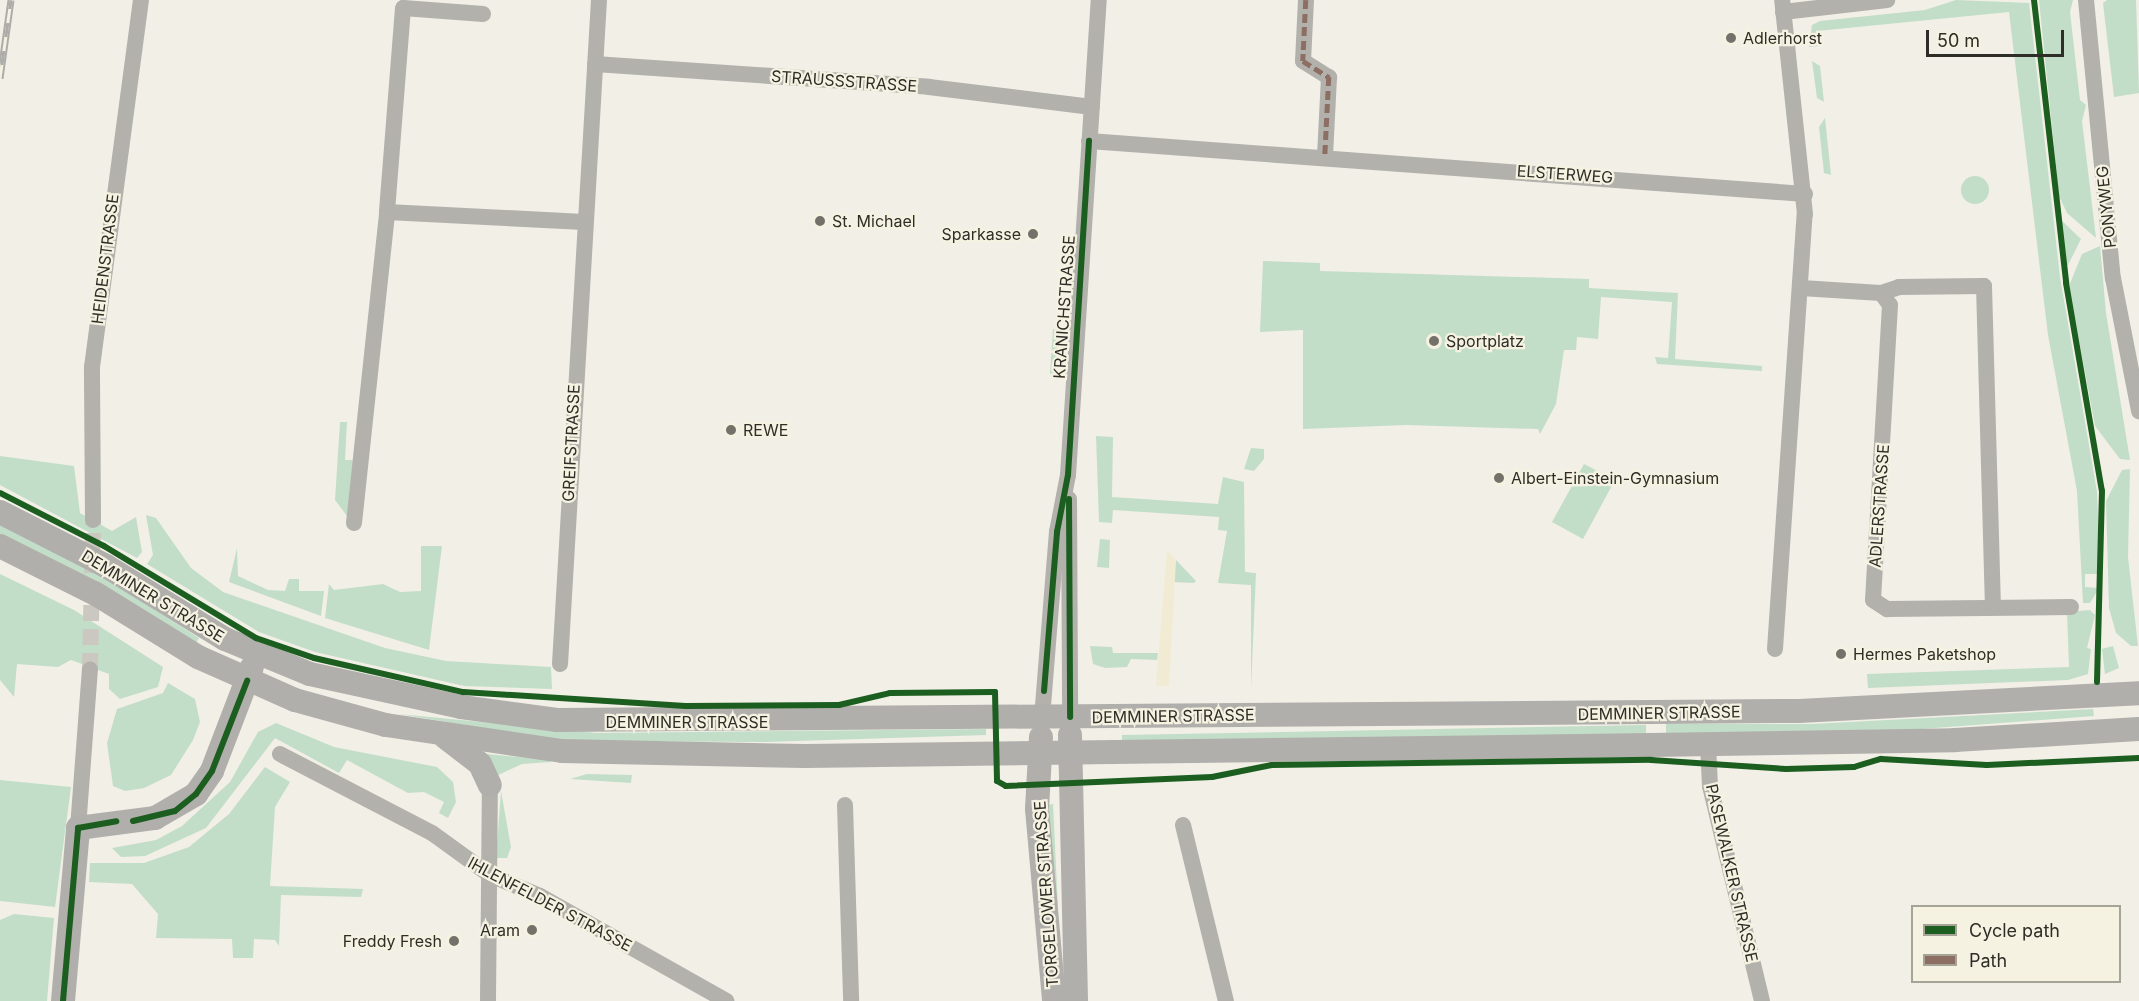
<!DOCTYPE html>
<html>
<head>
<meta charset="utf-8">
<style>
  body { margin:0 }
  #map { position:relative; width:2139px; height:1001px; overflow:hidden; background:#f2efe7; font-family:Inter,sans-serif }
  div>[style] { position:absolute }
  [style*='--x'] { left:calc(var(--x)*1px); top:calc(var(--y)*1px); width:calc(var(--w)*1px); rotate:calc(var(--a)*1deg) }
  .green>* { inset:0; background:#c2dec8 }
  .round { border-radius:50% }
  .sand>* { inset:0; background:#f2ebd3 }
  .street-tunnel>* { height:16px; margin-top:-8px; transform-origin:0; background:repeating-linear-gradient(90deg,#cbc8c1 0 16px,transparent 0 24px) }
  .street>* { height:16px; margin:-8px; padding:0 8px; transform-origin:8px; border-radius:8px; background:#b2b1ac }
  .secondary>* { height:24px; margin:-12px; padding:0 12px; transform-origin:12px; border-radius:12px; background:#b1afab }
  .rail>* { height:7px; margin-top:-3.5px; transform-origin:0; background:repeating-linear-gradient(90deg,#f6f2e2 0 14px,#adaca8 0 28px); box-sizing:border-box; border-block:2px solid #adaca8 }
  .quiet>* { height:4.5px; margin-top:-2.25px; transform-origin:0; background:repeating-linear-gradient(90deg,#8d6e63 0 9px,transparent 0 13.5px) }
  .cycleway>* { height:6px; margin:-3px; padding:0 3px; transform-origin:3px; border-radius:3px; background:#1b5e20 }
  .dots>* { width:16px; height:16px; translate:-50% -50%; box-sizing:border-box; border:3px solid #f6f2e2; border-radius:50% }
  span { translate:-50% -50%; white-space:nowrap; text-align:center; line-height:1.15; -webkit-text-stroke:4.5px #f6f2e2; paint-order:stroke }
  .poi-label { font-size:16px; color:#2f2d27 }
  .left { translate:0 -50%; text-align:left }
  .right { translate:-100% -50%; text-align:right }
  .street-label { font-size:16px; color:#2f2d27 }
  .legend { position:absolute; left:1911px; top:905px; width:210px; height:78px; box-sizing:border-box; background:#f6f2e2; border:2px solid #a6a397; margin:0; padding:8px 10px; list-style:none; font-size:18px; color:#2f2d27 }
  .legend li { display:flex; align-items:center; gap:12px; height:30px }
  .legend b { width:30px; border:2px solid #a6a397 }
  .scale { position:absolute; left:1926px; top:30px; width:138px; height:27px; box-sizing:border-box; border:3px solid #2f2d27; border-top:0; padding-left:8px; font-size:18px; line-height:21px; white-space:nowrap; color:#2f2d27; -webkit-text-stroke:4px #f6f2e2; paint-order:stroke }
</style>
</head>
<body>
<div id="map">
  <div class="green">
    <i style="clip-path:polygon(1956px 0,2029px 3px,2060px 277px,2097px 492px,2100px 574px,2085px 574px,2085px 587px,2099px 588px,2090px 603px,2083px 603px,2077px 491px,2048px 335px,2009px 12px,1817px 31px,1818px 46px,1809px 47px,1812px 25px,1820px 21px,1925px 10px)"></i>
    <i style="clip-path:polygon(2039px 0,2073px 0,2070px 12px,2080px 100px,2086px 105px,2082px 121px,2096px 238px,2067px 213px,2059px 196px)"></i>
    <i style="clip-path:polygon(2107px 0,2136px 0,2139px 93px,2114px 97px,2103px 3px)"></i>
    <i style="clip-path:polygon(1812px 61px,1820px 66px,1824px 102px,1817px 98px)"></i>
    <i style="clip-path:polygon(1825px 118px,1831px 175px,1824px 173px,1819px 127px)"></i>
    <i class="round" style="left:1961px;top:176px;width:28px;height:28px"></i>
    <i style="clip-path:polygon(2061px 220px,2081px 239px,2068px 265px,2067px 265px)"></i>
    <i style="clip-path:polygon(2100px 246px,2106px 313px,2130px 460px,2120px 459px,2095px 426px,2069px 286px,2082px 254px)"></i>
    <i style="clip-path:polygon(1263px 261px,1320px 263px,1320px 271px,1589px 279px,1589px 288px,1678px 293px,1675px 359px,1762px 366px,1762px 371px,1657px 364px,1655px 357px,1668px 358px,1672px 302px,1601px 297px,1598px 339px,1577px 337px,1576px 350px,1564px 350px,1556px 404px,1540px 434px,1538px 429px,1406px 425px,1303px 429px,1303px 330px,1260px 332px)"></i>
    <i style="clip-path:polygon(1053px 329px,1059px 329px,1055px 374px,1050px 374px)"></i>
    <i style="clip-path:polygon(340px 422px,347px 422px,345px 460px,353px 460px,347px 516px,335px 500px)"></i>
    <i style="clip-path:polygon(1096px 436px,1113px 437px,1112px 497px,1218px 504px,1223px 477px,1244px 482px,1245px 572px,1256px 573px,1251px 688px,1251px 585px,1218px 583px,1227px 531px,1218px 530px,1219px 517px,1113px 510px,1112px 523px,1099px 522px)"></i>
    <i style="clip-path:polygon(1251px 448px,1264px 449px,1264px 459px,1254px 471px,1244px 469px)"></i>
    <i style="clip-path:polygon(0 456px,74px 466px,80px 513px,112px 531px,136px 517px,142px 552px,137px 558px,0 485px)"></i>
    <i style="clip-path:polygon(1584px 464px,1615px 480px,1583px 539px,1552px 522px)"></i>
    <i style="clip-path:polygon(2130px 469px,2128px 557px,2138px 646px,2131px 646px,2116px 633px,2109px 608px,2106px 501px,2122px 470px)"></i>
    <i style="clip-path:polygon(146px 515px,156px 518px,191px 568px,223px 592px,385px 648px,446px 661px,551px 667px,552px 689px,464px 686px,315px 652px,259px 632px,147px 564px,153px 555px)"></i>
    <i style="clip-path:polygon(0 522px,100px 575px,199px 638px,195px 645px,98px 584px,0 536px)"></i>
    <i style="clip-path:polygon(1100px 539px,1110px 540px,1109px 568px,1097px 567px)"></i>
    <i style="clip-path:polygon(421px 546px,442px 546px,429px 650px,325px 618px,329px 584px,334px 590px,383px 584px,400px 592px,421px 591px)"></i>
    <i style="clip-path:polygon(237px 548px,238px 576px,268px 590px,285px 591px,289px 579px,299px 579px,299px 591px,324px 591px,321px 616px,229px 582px)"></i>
    <i style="clip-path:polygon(1176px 560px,1196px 581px,1194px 583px,1173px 582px)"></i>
    <i style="clip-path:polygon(0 574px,74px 610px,163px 667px,158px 687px,120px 699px,109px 689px,109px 674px,71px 660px,58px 667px,17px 664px,14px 697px,0 680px)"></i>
    <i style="clip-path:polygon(2090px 610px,2095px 615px,2087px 648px,2091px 649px,2088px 674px,2068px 680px,1868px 688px,1867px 674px,2069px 667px,2067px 612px)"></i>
    <i style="clip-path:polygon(1090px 646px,1112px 647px,1113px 653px,1158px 653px,1157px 660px,1131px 659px,1127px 667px,1105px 668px,1093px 664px)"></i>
    <i style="clip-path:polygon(2113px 646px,2119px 668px,2105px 674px,2102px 649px)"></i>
    <i style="clip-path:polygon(168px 683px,195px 699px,200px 722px,193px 740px,171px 775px,144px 788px,125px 791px,113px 786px,107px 743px,117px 709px,163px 693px)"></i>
    <i style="clip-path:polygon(2093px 709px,2094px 716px,1882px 732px,1666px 735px,1666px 724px,1812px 724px)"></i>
    <i style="clip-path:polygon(399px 714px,597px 733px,986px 729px,986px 735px,766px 742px,561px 741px)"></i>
    <i style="clip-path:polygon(276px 723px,334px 747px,437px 767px,453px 782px,456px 802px,448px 818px,439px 813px,444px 802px,424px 792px,408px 793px,347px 760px,339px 773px,275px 738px,206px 828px,145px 856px,121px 857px,112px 848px,156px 840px,182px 826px,230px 782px,258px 732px)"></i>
    <i style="clip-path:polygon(1646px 725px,1646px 735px,1122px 741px,1122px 735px)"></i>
    <i style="clip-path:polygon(487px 754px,551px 760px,551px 762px,522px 764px,496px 776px)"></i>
    <i style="clip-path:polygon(265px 767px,290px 782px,275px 807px,270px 886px,363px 889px,361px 897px,281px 895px,279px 946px,275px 940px,254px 939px,253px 958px,233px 958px,232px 939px,156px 938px,158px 914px,132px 884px,89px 882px,90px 863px,144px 863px,189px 847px,229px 814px)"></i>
    <i style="clip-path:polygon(587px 774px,632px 775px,631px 783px,570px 779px)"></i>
    <i style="clip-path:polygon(0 780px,71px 787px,55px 907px,0 901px)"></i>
    <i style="clip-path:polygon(501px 791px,511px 847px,507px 858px,496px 858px)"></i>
    <i style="clip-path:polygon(1053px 804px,1061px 972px,1047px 805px)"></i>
    <i style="clip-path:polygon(14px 914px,54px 918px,47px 1001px,0 1001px,0 920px)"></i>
  </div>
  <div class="sand">
    <i style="clip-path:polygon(1167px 550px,1176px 560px,1169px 686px,1156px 686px)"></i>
  </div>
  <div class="street-tunnel">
    <i style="--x:90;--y:669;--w:149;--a:-88.8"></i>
  </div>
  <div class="street">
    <i style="--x:1306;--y:0;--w:61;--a:92.8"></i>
    <i style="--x:1303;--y:61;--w:31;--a:32"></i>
    <i style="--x:1329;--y:77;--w:80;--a:92.9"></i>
    <i style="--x:2086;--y:0;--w:279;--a:84.5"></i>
    <i style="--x:2113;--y:278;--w:136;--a:78.9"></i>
    <i style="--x:1783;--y:12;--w:105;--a:-6.6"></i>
    <i style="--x:483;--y:14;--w:80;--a:-175.7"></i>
    <i style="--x:403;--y:8;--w:205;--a:94.5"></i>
    <i style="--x:387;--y:212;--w:197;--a:2.9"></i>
    <i style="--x:595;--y:64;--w:335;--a:3.9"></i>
    <i style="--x:929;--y:87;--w:164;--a:7"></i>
    <i style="--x:1089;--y:141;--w:718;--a:4.23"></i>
    <i style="--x:1801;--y:288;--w:80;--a:3.6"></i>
    <i style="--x:1881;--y:293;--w:15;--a:53"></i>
    <i style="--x:1890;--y:305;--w:295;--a:93.3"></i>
    <i style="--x:1873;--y:600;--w:17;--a:33"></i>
    <i style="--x:1887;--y:609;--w:184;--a:-0.6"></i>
    <i style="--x:1881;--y:293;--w:19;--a:-18"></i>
    <i style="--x:1899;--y:287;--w:85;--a:-0.7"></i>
    <i style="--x:1984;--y:286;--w:318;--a:88.4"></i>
    <i style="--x:1069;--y:499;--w:218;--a:89.7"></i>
    <i style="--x:93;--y:520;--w:153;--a:-90.4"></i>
    <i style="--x:92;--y:367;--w:370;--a:-82.4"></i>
    <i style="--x:354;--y:523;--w:313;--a:-83.9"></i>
    <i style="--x:1775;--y:649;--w:436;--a:-86.1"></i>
    <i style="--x:1805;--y:214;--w:215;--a:-96.1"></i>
    <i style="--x:560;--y:664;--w:665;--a:-86.64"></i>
    <i style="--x:1042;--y:718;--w:187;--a:-85.4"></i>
    <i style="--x:1057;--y:532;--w:58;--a:-79.1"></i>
    <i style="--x:1068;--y:475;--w:476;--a:-86.3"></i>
    <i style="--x:1708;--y:744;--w:42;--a:87.3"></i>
    <i style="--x:1710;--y:786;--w:221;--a:76.4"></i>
    <i style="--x:280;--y:754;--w:171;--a:27.5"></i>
    <i style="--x:432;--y:833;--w:72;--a:35.9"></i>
    <i style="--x:490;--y:875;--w:54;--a:22.8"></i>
    <i style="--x:540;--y:896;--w:214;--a:29.4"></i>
    <i style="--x:845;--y:805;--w:196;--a:88.2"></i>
    <i style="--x:1183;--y:825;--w:181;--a:76.3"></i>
    <i style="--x:78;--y:828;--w:159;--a:-85.7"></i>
    <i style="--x:488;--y:1001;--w:216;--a:-89.5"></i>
  </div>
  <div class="secondary">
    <i style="--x:0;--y:512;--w:119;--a:27"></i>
    <i style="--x:106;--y:566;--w:140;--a:31.5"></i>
    <i style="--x:225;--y:639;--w:92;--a:22.4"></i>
    <i style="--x:310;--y:674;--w:155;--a:12.3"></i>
    <i style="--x:461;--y:707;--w:97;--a:7.7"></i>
    <i style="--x:557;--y:720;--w:1242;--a:-0.42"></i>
    <i style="--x:1799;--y:711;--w:340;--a:-3"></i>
    <i style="--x:0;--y:546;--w:107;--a:26.6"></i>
    <i style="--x:96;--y:594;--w:120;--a:31.7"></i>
    <i style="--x:198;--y:657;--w:106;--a:23.9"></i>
    <i style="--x:295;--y:700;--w:94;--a:15.4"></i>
    <i style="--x:386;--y:725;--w:178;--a:8.4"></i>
    <i style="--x:562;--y:751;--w:243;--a:1.2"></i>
    <i style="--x:805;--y:756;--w:846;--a:-0.74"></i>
    <i style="--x:1651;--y:745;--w:304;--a:-0.9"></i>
    <i style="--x:1955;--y:740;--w:184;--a:-3.4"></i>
    <i style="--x:1070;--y:735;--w:266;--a:88.7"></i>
    <i style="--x:445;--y:737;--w:44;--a:37.6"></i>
    <i style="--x:480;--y:764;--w:23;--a:65"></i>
    <i style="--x:1041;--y:737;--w:72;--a:93.2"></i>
    <i style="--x:1037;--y:809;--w:193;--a:84.9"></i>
    <i style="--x:63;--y:1001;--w:174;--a:-85"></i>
    <i style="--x:78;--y:828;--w:78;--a:-7.4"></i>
    <i style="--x:155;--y:818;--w:48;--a:-30.3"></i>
    <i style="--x:196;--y:794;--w:28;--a:-55"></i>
    <i style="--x:212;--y:771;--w:111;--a:-69"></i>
  </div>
  <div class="rail">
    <i style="--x:0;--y:78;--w:79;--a:-82"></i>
  </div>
  <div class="quiet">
    <i style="--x:1306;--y:0;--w:61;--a:92.8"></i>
    <i style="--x:1303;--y:61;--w:31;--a:32"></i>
    <i style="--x:1329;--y:77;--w:80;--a:92.9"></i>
  </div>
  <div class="cycleway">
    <i style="--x:2034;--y:0;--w:285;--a:83.5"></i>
    <i style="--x:2066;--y:283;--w:211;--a:80.2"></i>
    <i style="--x:2102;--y:491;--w:191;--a:91.5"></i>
    <i style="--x:0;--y:493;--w:117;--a:27"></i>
    <i style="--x:104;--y:546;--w:178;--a:31.2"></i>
    <i style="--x:256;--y:638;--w:61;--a:19"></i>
    <i style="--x:314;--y:658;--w:153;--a:12.9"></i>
    <i style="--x:463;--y:692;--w:223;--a:3.6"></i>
    <i style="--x:686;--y:706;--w:153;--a:-0.4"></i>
    <i style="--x:839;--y:705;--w:52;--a:-13.2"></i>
    <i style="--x:890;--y:693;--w:105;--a:-0.5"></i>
    <i style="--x:995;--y:692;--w:89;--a:88.7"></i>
    <i style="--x:997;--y:781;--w:10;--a:29"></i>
    <i style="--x:1006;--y:786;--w:206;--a:-2.5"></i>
    <i style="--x:1212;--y:777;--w:61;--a:-11.3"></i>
    <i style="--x:1272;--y:765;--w:379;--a:-0.8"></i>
    <i style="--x:1651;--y:760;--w:135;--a:3.8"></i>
    <i style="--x:1786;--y:769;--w:68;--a:-1.7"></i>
    <i style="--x:1854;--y:767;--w:28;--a:-17"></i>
    <i style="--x:1881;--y:759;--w:106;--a:3.2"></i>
    <i style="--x:1987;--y:765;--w:152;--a:-2.6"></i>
    <i style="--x:1069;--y:499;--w:218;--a:89.7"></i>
    <i style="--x:1044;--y:691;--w:160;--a:-85.3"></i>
    <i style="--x:1057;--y:532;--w:58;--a:-79.1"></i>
    <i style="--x:1068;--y:475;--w:335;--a:-86.4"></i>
    <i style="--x:133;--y:821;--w:43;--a:-13.4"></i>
    <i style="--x:175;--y:811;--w:27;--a:-39"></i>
    <i style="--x:196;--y:794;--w:28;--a:-55"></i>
    <i style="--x:212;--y:771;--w:97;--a:-68.7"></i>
    <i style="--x:63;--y:1001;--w:174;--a:-85"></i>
    <i style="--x:78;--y:828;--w:39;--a:-10"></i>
  </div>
  <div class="dots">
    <i style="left:1731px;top:38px;background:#73716a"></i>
    <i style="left:820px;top:221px;background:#73716a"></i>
    <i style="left:1033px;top:234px;background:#73716a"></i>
    <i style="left:1434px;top:341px;background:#73716a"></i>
    <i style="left:731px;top:430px;background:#73716a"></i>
    <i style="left:1499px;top:478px;background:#73716a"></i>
    <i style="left:1841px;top:654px;background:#73716a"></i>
    <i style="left:532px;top:930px;background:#73716a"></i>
    <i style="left:454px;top:941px;background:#73716a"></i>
  </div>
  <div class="poi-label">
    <span class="left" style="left:1743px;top:38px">Adlerhorst</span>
    <span class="left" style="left:832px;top:221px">St. Michael</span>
    <span class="right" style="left:1021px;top:234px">Sparkasse</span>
    <span class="left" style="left:1446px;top:341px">Sportplatz</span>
    <span class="left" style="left:743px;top:430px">REWE</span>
    <span class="left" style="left:1511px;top:478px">Albert-Einstein-Gymnasium</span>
    <span class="left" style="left:1853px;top:654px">Hermes Paketshop</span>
    <span class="right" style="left:520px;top:930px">Aram</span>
    <span class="right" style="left:442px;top:941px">Freddy Fresh</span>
  </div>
  <div class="street-label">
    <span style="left:844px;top:81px;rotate:4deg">STRAUSSSTRASSE</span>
    <span style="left:1565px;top:174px;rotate:4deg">ELSTERWEG</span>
    <span style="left:2106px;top:207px;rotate:-96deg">PONYWEG</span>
    <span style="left:105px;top:259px;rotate:-83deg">HEIDENSTRASSE</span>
    <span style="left:1064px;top:307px;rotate:-86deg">KRANICHSTRASSE</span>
    <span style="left:571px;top:443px;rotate:-87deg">GREIFSTRASSE</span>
    <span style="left:1879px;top:506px;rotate:-86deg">ADLERSTRASSE</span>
    <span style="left:153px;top:596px;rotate:31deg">DEMMINER STRASSE</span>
    <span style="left:1659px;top:713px;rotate:-1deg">DEMMINER STRASSE</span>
    <span style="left:1173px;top:716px;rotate:-1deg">DEMMINER STRASSE</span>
    <span style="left:687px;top:722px">DEMMINER STRASSE</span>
    <span style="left:1732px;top:873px;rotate:77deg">PASEWALKER STRASSE</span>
    <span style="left:1046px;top:894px;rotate:-94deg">TORGELOWER STRASSE</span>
    <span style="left:550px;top:904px;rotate:28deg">IHLENFELDER STRASSE</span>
  </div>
  <ul class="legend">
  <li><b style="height:8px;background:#1b5e20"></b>Cycle path</li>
  <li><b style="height:8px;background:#8d6e63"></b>Path</li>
  </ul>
  <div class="scale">50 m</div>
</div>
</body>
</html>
